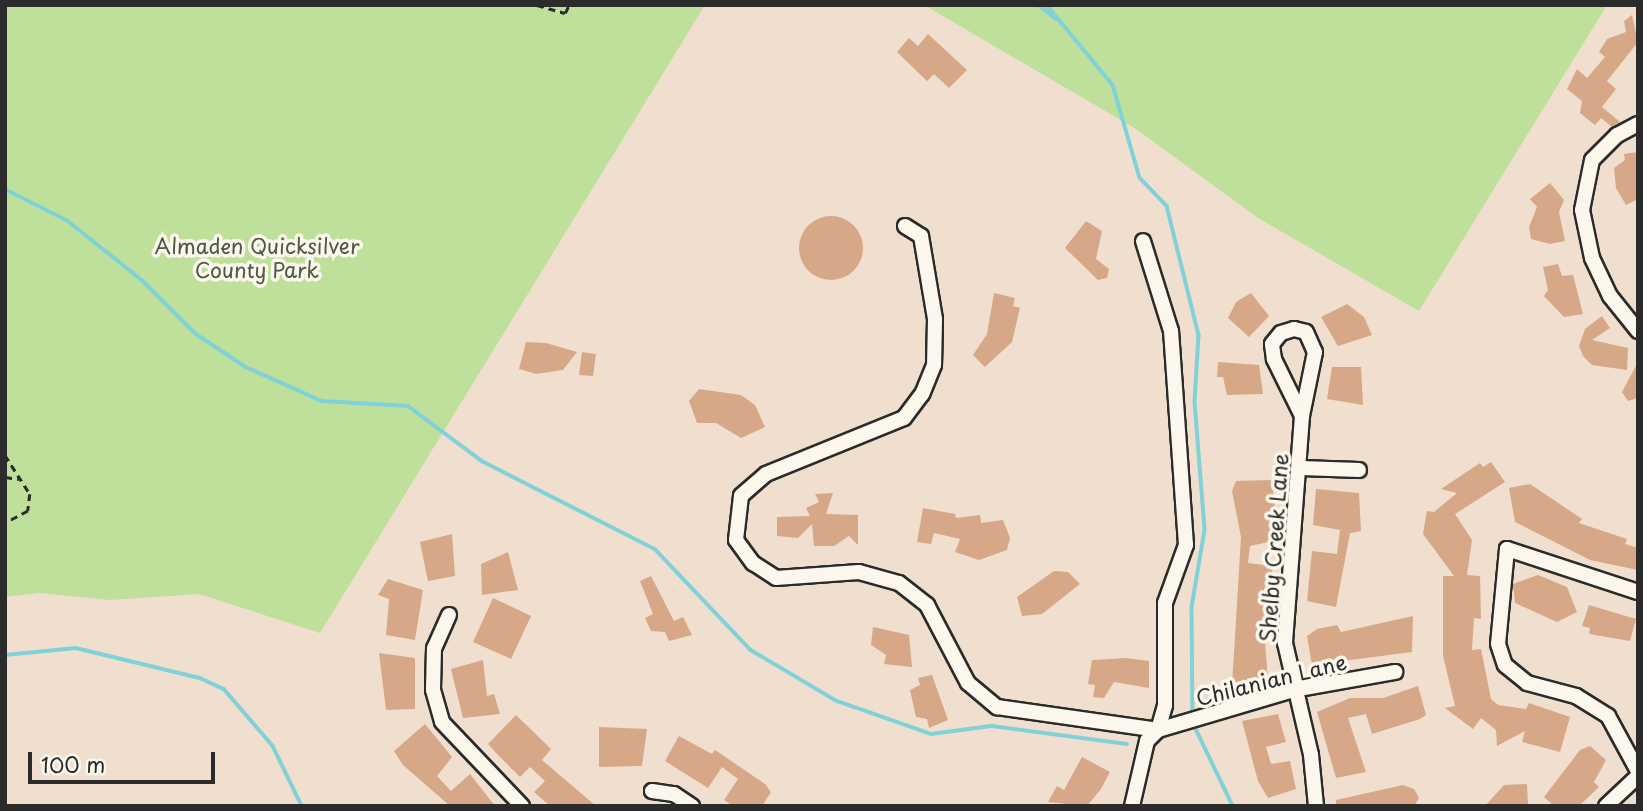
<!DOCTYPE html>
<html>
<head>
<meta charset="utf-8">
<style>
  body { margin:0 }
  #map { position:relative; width:1643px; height:811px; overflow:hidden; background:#f0dfce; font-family:"Playpen Sans",sans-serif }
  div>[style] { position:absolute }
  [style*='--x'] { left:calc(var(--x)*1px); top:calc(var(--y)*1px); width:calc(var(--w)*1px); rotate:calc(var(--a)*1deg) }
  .green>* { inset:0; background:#bee09a }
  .stream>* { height:3.5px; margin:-1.75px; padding:0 1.75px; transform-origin:1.75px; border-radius:1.75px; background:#81d2d8 }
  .building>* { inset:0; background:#d6a887 }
  .round { border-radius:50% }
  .path>* { height:2.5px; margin-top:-1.25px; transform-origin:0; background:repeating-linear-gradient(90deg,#2b2b2b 0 7px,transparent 0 12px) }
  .roads { filter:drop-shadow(2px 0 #2b2b2b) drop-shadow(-2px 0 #2b2b2b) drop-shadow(0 2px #2b2b2b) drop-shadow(0 -2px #2b2b2b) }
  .street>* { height:14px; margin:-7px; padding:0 7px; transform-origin:7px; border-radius:7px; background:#fbf7ec }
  span { translate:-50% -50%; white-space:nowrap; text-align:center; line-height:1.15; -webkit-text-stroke:7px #fbf7ec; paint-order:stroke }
  .park-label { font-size:21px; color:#505847 }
  .street-label { font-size:21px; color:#2b2b2b }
  .frame { position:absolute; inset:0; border:7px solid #2b2b2b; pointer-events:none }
  .scale { position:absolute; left:28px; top:752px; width:187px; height:32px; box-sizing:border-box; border:4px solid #2b2b2b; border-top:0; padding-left:9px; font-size:21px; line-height:24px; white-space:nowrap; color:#2b2b2b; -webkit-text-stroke:5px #fbf7ec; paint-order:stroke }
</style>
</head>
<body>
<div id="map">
  <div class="green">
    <i style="clip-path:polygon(5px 5px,705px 5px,320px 633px,199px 594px,110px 600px,40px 593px,5px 597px)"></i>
    <i style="clip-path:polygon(924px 5px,1607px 5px,1419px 311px,1258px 218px,1136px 129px)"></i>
  </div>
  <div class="stream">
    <i style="--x:1039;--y:5;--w:22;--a:39"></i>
    <i style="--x:1047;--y:5;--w:104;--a:50.5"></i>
    <i style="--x:1113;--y:85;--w:97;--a:73.8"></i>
    <i style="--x:1140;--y:178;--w:39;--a:46"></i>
    <i style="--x:1167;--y:206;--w:133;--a:76.1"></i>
    <i style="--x:1199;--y:335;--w:67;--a:93.4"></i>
    <i style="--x:1195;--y:402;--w:128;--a:85.5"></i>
    <i style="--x:1205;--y:530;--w:79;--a:99.5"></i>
    <i style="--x:1192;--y:608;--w:105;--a:89.5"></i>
    <i style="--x:5;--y:189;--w:71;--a:26.9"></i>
    <i style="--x:68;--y:221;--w:95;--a:38.6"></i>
    <i style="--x:142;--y:280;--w:76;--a:45"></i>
    <i style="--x:196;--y:334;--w:60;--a:33.4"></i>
    <i style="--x:246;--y:367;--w:83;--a:24.1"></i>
    <i style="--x:322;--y:401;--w:86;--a:3.3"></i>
    <i style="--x:408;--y:406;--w:92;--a:36.6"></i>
    <i style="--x:482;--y:461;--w:194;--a:27"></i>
    <i style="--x:655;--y:549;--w:139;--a:46.5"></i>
    <i style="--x:751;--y:650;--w:100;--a:30.7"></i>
    <i style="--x:837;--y:701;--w:100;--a:19.3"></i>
    <i style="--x:931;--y:734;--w:62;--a:-7.5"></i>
    <i style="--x:992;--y:726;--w:136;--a:7.6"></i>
    <i style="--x:5;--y:655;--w:71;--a:-5.6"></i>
    <i style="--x:76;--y:648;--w:128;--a:13.6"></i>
    <i style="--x:200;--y:678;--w:26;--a:25"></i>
    <i style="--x:224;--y:689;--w:75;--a:49.3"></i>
    <i style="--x:273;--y:746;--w:67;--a:64.2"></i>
    <i style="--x:1196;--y:729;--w:85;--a:64.3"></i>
  </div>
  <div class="building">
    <i style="clip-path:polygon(1632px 15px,1638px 42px,1607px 81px,1616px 89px,1602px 107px,1620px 122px,1612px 127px,1601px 118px,1595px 125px,1580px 113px,1582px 101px,1567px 89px,1577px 69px,1587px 78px,1605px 57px,1599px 52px,1607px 39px,1626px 32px,1624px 21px)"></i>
    <i style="clip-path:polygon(928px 34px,967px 70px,949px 88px,934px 74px,927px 81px,897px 52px,909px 38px,918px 46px)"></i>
    <i style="clip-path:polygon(1638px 152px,1638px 199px,1626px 205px,1616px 188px,1614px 168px,1625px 160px,1624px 154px)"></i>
    <i style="clip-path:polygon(1550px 183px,1564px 200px,1559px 212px,1565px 241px,1550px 244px,1531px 239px,1529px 227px,1537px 207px,1530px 199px)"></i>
    <i class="round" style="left:799px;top:216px;width:64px;height:64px"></i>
    <i style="clip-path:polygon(1086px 221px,1102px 231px,1096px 259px,1109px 269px,1107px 278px,1098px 280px,1065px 248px)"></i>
    <i style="clip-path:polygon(1558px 264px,1562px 276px,1573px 275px,1583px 314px,1564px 317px,1544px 296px,1548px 290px,1543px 267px)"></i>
    <i style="clip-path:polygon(994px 293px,1015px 298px,1013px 306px,1020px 308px,1012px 342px,985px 367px,973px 355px,987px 334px)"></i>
    <i style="clip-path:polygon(1251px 293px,1269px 316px,1249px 337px,1228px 318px,1236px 302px)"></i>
    <i style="clip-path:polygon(1347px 304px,1364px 317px,1372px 335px,1338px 346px,1321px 317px)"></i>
    <i style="clip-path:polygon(1602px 316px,1610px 328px,1592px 340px,1628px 348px,1627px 370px,1592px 365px,1583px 356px,1579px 346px,1585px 329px)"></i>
    <i style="clip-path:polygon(526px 342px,546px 343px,577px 352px,563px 370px,536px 374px,519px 369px)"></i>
    <i style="clip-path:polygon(582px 352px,596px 354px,593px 376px,579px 375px)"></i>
    <i style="clip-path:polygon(1218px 362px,1259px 365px,1263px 394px,1227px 395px,1223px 377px,1217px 377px)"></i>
    <i style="clip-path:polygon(1638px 362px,1638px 398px,1628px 401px,1622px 392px)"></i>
    <i style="clip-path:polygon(1332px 367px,1361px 367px,1363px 405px,1327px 399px)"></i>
    <i style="clip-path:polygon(699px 389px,741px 395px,755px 405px,765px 427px,741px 438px,716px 423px,697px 423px,689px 401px)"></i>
    <i style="clip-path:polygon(1491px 462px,1505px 482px,1455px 514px,1472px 540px,1467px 575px,1480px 576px,1481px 619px,1474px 618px,1472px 650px,1481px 649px,1491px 699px,1498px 705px,1526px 709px,1529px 703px,1570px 717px,1560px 752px,1522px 742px,1525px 731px,1497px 746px,1496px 730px,1481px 718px,1473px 729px,1445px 708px,1455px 706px,1443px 656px,1443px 576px,1454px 576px,1423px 534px,1427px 511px,1434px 512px,1457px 493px,1441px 489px,1480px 463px,1483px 467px)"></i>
    <i style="clip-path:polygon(1272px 480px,1278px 540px,1250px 546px,1248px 563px,1273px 566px,1264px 630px,1268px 680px,1232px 686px,1241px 537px,1232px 491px,1236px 481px)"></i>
    <i style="clip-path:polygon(1530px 484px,1582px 519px,1579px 523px,1627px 539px,1625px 544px,1638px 548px,1638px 570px,1590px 560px,1515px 522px,1509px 488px)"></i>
    <i style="clip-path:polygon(1316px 489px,1359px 493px,1361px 531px,1350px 533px,1336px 607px,1307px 601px,1312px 551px,1337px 554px,1340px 530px,1313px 525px)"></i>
    <i style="clip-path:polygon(833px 493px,826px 514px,858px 515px,858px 545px,849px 536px,834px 546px,814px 546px,812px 524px,798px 538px,777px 536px,777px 517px,810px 516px,806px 508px,819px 502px,815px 494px)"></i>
    <i style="clip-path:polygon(923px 508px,955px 514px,956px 518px,980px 515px,981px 523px,1003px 520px,1010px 538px,1007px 550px,979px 560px,955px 552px,960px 539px,934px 533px,931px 544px,917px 542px)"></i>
    <i style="clip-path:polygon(452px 534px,455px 576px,428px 581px,420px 542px)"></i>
    <i style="clip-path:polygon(508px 552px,518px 590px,482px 595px,481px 564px)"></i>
    <i style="clip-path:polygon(1054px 571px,1068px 572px,1080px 584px,1042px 614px,1022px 616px,1017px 597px)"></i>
    <i style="clip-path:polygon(1538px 575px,1567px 587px,1577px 612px,1557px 622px,1515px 603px,1513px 584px)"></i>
    <i style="clip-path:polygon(651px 576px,674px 621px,683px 617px,692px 635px,669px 641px,665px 632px,651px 631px,645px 618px,653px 614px,640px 581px)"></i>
    <i style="clip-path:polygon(388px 579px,423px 590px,415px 640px,386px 635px,389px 599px,378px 595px)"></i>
    <i style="clip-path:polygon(493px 598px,531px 616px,511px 659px,473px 642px)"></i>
    <i style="clip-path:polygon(1589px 605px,1636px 619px,1630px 641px,1589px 634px,1590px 628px,1582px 626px)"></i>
    <i style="clip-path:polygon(1413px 616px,1412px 652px,1312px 665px,1307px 636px,1317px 629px,1337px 625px,1341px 632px)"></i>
    <i style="clip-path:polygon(873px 627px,909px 635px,912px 667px,884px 664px,886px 655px,871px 645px)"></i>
    <i style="clip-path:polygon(379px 653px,415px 658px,415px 709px,386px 710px)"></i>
    <i style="clip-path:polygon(1126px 658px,1149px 661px,1149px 688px,1114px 682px,1104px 698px,1093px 697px,1095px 685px,1088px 684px,1092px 660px)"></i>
    <i style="clip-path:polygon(483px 660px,487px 696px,494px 694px,500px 714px,463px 718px,451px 669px)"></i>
    <i style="clip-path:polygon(932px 675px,948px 720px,929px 728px,927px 719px,916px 717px,910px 690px,920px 685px,918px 678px)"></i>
    <i style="clip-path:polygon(1418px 686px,1426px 715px,1420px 719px,1372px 734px,1366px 714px,1348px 718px,1366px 772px,1336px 778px,1317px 712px,1350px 698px,1383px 698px)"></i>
    <i style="clip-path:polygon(1278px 714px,1286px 742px,1266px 747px,1271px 764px,1290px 761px,1296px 789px,1268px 798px,1258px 781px,1242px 721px)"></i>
    <i style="clip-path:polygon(516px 715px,551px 749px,542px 760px,596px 806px,550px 806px,534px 792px,545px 781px,530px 767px,520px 777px,498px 755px,488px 744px)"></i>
    <i style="clip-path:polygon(425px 724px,452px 757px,437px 776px,451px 791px,470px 774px,495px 806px,450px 806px,403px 765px,394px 751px)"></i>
    <i style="clip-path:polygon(599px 727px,647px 729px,642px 766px,599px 767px)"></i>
    <i style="clip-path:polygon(679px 736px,712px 754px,715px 750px,765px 784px,771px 792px,762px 806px,733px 806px,724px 800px,738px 779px,722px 767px,708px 788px,665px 761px)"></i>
    <i style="clip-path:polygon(1590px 746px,1606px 760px,1594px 782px,1599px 787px,1579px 806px,1554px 806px,1544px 797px,1580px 750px)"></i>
    <i style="clip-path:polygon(1082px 757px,1110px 772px,1101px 789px,1087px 806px,1048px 802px,1057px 786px,1064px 790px)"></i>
    <i style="clip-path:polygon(1527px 784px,1528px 805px,1485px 806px,1504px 785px)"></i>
    <i style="clip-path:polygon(1403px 785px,1414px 789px,1419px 798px,1414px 806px,1336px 806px,1336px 800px)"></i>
  </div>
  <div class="path">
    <i style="--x:537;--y:5;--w:29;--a:16"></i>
    <i style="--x:565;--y:13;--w:9;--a:-63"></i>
    <i style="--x:5;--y:455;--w:46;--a:57.3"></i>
    <i style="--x:30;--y:494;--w:17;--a:97"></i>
    <i style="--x:28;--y:511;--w:26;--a:152"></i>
    <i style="--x:5;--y:477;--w:14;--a:8"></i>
  </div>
  <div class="roads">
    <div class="street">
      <i style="--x:1638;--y:124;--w:24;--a:152"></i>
      <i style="--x:1617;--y:135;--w:35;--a:135"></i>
      <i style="--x:1592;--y:160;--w:51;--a:101.3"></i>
      <i style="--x:1582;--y:210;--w:49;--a:78.2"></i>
      <i style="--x:1592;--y:258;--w:42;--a:64.7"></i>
      <i style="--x:1610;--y:296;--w:45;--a:51.3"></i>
      <i style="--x:905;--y:226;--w:19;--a:32"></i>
      <i style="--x:921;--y:236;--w:84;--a:80.4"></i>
      <i style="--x:935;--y:319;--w:46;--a:91.2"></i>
      <i style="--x:934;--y:365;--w:31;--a:112"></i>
      <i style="--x:922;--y:394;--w:30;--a:127"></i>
      <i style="--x:904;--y:418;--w:149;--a:157.9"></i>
      <i style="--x:766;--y:474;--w:33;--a:139"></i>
      <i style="--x:741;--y:496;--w:44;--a:96.5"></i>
      <i style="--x:736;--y:540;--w:29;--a:54"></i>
      <i style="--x:753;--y:563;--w:27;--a:33"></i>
      <i style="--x:776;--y:578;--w:83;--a:-4.1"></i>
      <i style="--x:859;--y:572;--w:41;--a:15.4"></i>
      <i style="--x:899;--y:583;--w:36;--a:38"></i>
      <i style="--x:927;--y:605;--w:88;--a:62.3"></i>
      <i style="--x:968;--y:683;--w:38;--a:40"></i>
      <i style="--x:997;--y:707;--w:163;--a:8.1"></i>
      <i style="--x:1158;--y:730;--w:141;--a:-16.5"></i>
      <i style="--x:1293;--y:690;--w:104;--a:-10"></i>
      <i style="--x:1302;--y:416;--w:64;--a:-116.2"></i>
      <i style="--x:1274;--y:359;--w:15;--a:-98"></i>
      <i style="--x:1272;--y:344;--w:14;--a:-51"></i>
      <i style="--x:1281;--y:333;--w:14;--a:-17"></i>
      <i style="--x:1294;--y:329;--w:12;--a:14"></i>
      <i style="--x:1306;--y:332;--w:22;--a:66"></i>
      <i style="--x:1315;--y:352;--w:65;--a:101.5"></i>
      <i style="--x:1302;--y:416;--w:228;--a:94.3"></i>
      <i style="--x:1285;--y:643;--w:115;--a:76.9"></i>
      <i style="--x:1311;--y:755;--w:51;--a:84.4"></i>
      <i style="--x:1301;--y:468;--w:58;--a:2"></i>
      <i style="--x:1638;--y:592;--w:138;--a:-161.8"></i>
      <i style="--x:1507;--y:549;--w:95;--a:95.4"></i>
      <i style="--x:1498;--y:644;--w:22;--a:72"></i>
      <i style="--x:1505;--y:665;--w:28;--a:39"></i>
      <i style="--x:1527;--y:683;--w:51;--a:14.9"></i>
      <i style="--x:1576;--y:696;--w:38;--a:32"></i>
      <i style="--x:1608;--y:716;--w:63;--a:61.4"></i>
      <i style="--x:449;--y:615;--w:36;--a:114"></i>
      <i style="--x:434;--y:648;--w:42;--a:91.4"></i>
      <i style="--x:433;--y:690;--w:33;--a:74"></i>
      <i style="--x:442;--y:722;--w:116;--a:46.4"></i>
      <i style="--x:652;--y:791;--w:22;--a:8"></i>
      <i style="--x:674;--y:794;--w:22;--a:34"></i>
      <i style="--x:1132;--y:806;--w:67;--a:-77"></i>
      <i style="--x:1147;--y:741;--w:16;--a:-45"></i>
      <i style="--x:1158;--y:730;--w:26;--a:-74"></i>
      <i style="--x:1165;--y:705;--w:102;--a:-90"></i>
      <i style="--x:1165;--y:603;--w:62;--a:-70.1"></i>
      <i style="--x:1186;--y:545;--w:215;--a:-94"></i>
      <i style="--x:1171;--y:331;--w:94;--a:-107.3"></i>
      <i style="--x:1606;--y:806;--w:44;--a:-43.2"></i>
    </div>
  </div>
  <div class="park-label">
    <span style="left:257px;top:257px">Almaden Quicksilver<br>County Park</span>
  </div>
  <div class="street-label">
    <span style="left:1273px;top:548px;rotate:-86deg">Shelby Creek Lane</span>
    <span style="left:1271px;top:679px;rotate:-14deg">Chilanian Lane</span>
  </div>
  <div class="frame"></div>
  <div class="scale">100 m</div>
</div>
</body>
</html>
